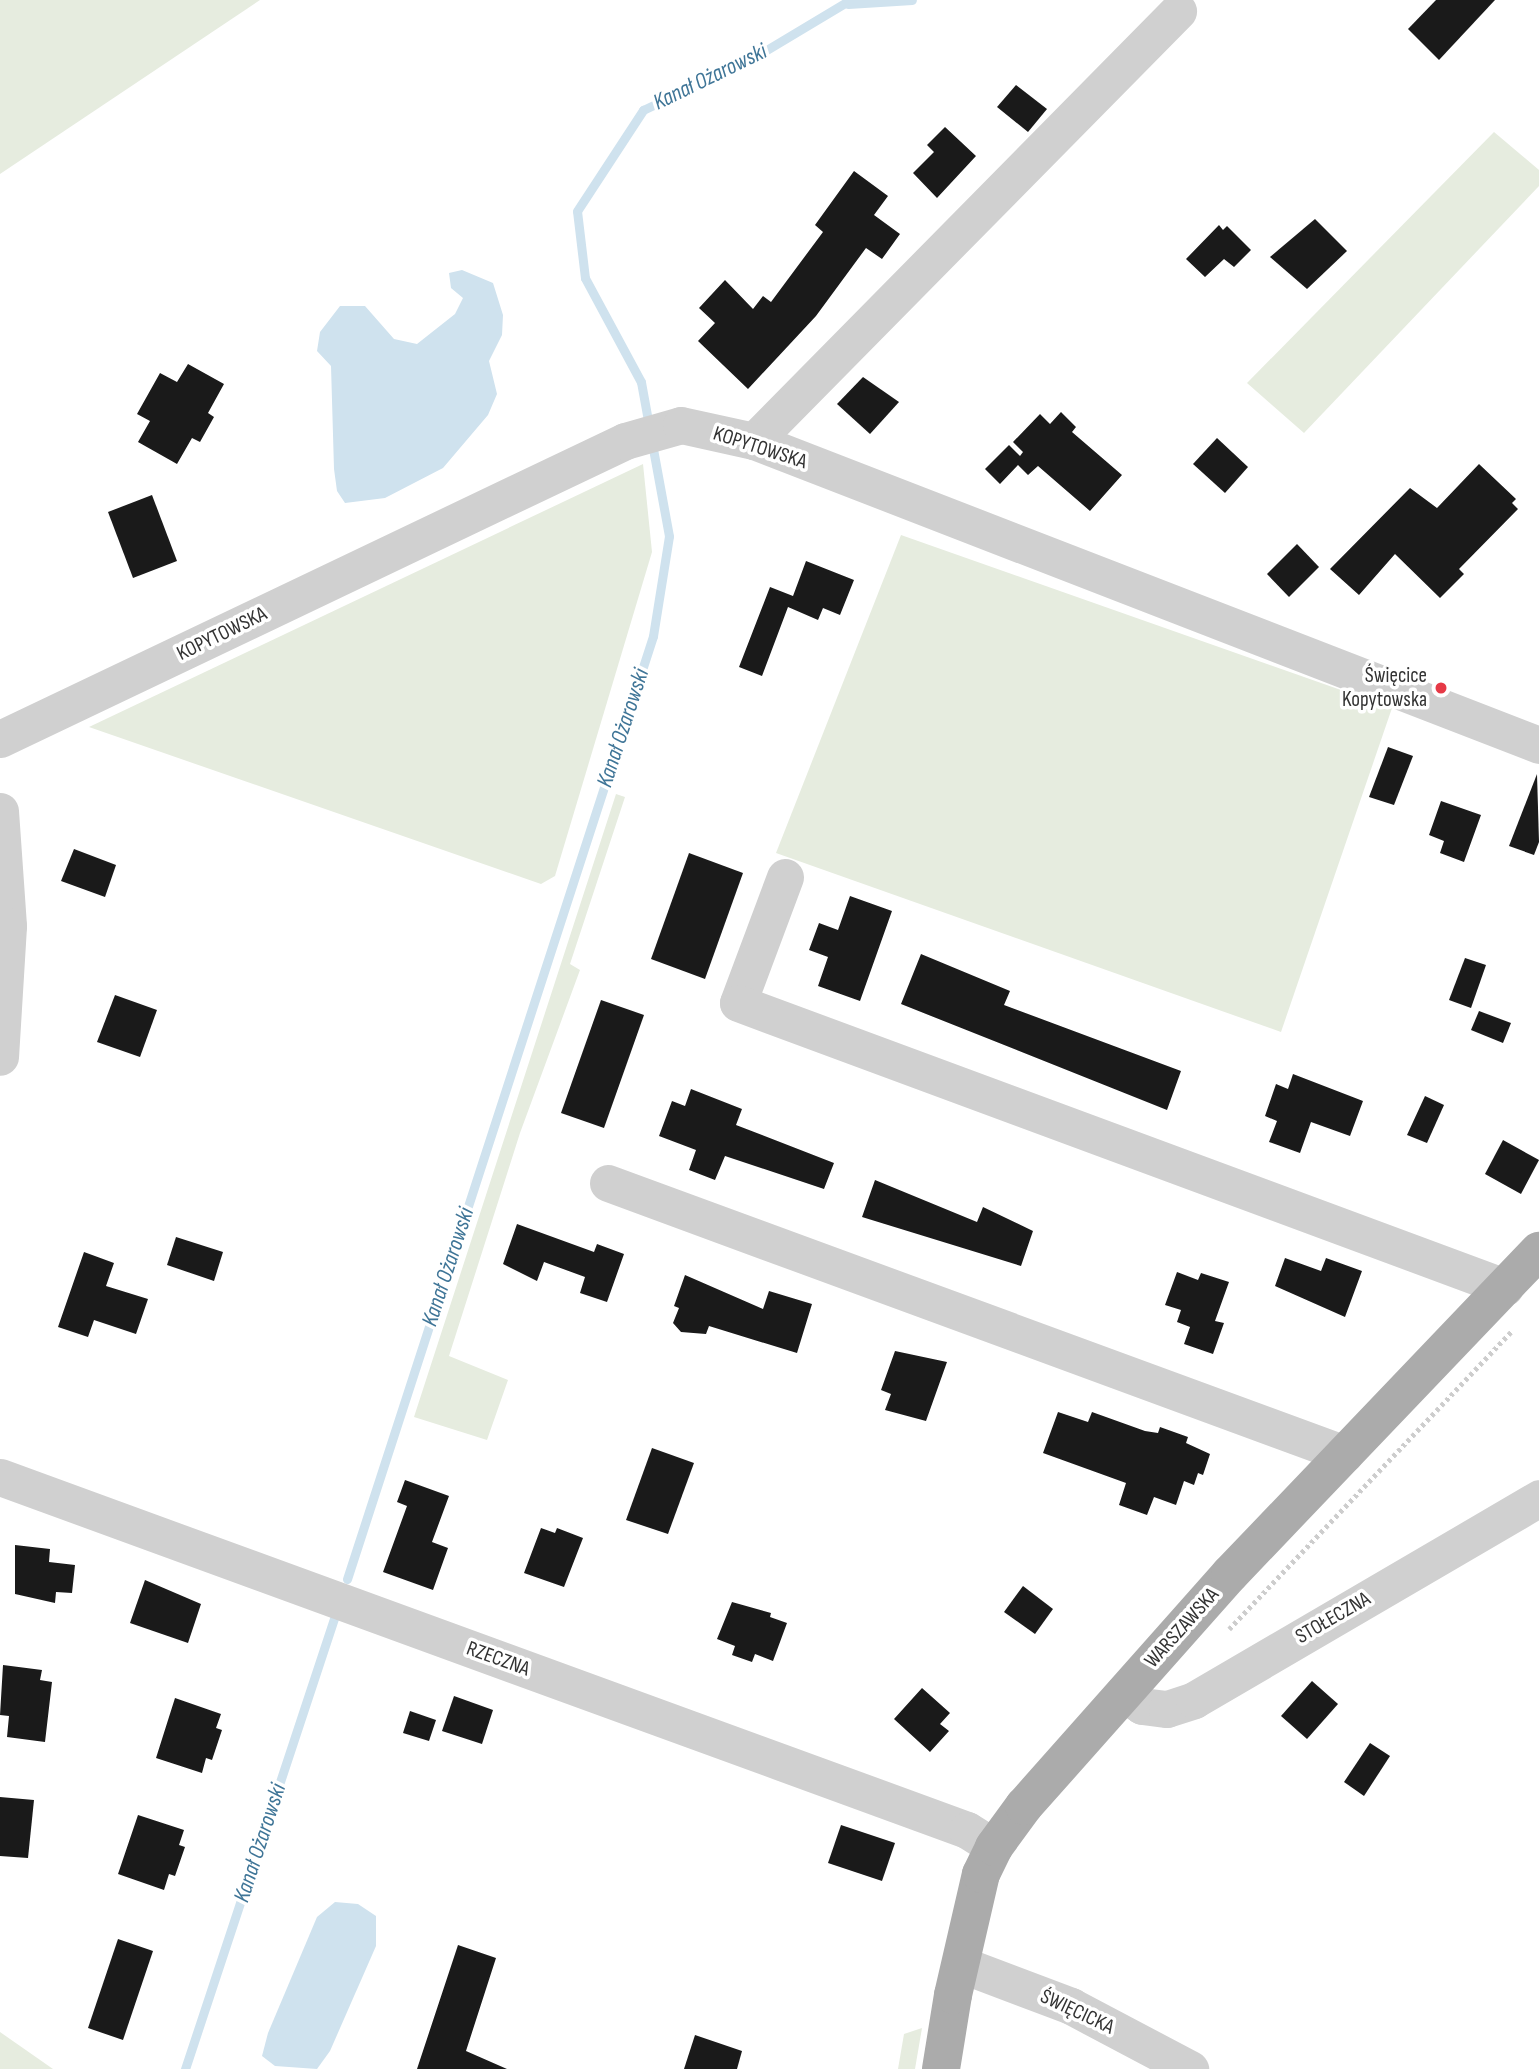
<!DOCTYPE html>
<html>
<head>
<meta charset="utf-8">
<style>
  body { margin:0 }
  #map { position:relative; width:1539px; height:2069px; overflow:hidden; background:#fff; font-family:"Sofia Sans Condensed",sans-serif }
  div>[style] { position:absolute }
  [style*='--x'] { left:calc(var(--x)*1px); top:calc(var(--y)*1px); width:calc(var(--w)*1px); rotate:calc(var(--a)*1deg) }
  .green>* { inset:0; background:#e6ecdf }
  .water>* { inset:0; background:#cfe2ee }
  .stream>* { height:9px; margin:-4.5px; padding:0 4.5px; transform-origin:4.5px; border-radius:4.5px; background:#cfe2ee }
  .building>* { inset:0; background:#1a1a1a }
  .path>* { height:4.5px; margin-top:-2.25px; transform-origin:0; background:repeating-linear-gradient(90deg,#cdcdcd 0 3.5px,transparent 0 7px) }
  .minor>* { height:37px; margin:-18.5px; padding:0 18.5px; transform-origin:18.5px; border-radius:18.5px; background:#d0d0d0 }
  .major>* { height:38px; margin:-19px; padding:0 19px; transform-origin:19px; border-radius:19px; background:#ababab }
  .dots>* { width:19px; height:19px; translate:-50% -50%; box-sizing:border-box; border:4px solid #fff; border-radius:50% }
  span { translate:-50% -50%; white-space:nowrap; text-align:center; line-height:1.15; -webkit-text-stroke:7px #fff; paint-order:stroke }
  .street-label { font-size:21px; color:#333 }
  .poi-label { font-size:21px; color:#333 }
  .right { translate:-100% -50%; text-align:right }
  .water-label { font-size:23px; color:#3f7597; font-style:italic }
</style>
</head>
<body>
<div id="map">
  <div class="green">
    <i style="clip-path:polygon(0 0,260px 0,0 174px)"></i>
    <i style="clip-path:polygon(1494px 132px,1539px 170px,1539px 186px,1304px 433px,1247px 383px)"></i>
    <i style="clip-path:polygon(643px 464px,652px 552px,555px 876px,541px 884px,89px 727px)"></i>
    <i style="clip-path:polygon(901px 535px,1392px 708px,1281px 1032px,776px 853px)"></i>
    <i style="clip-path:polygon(616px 794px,625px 797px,570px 964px,580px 970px,520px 1133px,449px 1356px,508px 1380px,487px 1440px,414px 1417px)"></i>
    <i style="clip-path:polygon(922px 2028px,915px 2069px,898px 2069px,904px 2034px)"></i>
    <i style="clip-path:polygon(0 2032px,53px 2069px,0 2069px)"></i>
  </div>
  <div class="water">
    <i style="clip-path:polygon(462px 270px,493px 283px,503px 315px,502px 335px,489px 361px,497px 394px,488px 415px,443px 468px,385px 498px,345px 503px,337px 491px,334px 469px,331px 366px,317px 351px,320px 332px,340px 306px,365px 306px,394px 339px,417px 344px,455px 314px,463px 298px,451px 288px,449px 273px)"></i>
    <i style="clip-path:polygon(335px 1902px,358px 1904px,376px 1916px,376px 1946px,330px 2051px,317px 2069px,275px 2066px,262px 2056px,268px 2033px,317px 1917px)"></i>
  </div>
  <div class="stream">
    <i style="--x:848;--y:4;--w:64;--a:-3.6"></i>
    <i style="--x:649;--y:426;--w:45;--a:-100.3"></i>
    <i style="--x:641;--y:382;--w:118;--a:-118.3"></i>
    <i style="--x:585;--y:278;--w:67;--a:-96.8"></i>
    <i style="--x:577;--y:211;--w:121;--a:-56.8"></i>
    <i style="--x:643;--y:110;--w:124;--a:-25.3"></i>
    <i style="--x:755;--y:57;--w:111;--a:-31"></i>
    <i style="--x:347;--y:1579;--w:991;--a:-72.02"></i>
    <i style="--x:653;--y:636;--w:101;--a:-80.9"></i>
    <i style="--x:669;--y:536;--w:95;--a:-100.4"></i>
    <i style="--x:185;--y:2069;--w:477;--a:-71.7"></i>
  </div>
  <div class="building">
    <i style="clip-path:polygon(1436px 0,1495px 0,1439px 60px,1408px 29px)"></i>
    <i style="clip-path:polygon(1016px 85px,1047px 109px,1028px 132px,997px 107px)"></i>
    <i style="clip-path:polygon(945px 127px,976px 156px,937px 198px,913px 173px,934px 152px,927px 145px)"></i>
    <i style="clip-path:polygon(854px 171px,888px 196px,874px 215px,900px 234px,882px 259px,866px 248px,816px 316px,748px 389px,698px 341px,715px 323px,699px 308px,725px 280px,753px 309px,763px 296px,771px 302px,823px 232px,815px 225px)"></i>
    <i style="clip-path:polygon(1315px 219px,1347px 251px,1307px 289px,1270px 257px)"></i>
    <i style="clip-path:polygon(1219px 225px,1223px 230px,1227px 226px,1251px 250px,1234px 267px,1224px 259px,1205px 277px,1186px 259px)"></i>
    <i style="clip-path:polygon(188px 364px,224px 384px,208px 413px,214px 417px,200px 442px,192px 438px,177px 464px,138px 442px,150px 421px,137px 414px,160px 373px,177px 382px)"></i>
    <i style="clip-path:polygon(863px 377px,899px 402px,870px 434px,837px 404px)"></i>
    <i style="clip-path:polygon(1061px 412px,1076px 427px,1072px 432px,1122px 475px,1090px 511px,1038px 466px,1028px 475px,1018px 465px,1000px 484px,985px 469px,1009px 445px,1020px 456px,1023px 452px,1013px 442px,1040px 414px,1050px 424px)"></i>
    <i style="clip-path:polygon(1217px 438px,1248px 467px,1225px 493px,1193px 464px)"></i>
    <i style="clip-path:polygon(1479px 464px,1516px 499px,1512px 503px,1518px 509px,1459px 569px,1464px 574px,1440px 598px,1395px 554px,1359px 595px,1330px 569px,1410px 488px,1437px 508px)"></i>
    <i style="clip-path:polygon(152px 495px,177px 561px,133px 578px,108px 512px)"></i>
    <i style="clip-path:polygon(1297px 544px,1319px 567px,1289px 597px,1267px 574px)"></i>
    <i style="clip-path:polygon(806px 561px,854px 580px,840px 615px,823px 608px,818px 620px,788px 607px,762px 676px,739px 667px,770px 587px,793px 596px)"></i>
    <i style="clip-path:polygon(1388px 747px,1413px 756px,1394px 805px,1369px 797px)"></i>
    <i style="clip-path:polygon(1537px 774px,1539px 842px,1534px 855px,1509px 846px)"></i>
    <i style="clip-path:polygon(1441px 801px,1481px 815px,1464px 862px,1440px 853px,1444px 841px,1429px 835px)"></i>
    <i style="clip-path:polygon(74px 849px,116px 865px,105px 897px,61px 881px)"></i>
    <i style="clip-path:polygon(689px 853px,743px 873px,705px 979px,651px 959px)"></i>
    <i style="clip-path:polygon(850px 896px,892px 911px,860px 1001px,818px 986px,828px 957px,809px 950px,819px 923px,838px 930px)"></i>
    <i style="clip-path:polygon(921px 954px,1010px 991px,1004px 1005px,1181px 1071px,1167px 1110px,901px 1004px)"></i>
    <i style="clip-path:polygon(1465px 958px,1486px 965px,1471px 1008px,1449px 1000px)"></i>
    <i style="clip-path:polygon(115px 995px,157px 1010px,140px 1057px,97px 1042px)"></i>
    <i style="clip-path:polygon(601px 1000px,644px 1015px,604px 1128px,561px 1113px)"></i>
    <i style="clip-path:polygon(1479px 1011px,1511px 1023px,1503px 1043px,1471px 1030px)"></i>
    <i style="clip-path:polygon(1293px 1074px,1363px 1101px,1350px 1136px,1311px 1122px,1300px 1153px,1269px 1142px,1277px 1121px,1265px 1116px,1276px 1084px,1288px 1089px)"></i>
    <i style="clip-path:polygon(691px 1089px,742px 1109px,736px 1125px,834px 1163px,824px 1189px,725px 1156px,715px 1180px,689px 1170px,696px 1150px,659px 1136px,672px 1101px,685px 1106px)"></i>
    <i style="clip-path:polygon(1425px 1096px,1444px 1105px,1427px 1143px,1407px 1135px)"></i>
    <i style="clip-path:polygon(1503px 1140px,1539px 1160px,1521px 1194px,1485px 1174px)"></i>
    <i style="clip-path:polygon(875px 1180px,977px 1222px,983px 1207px,1033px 1231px,1021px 1266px,862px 1217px)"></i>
    <i style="clip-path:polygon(517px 1224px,594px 1252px,597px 1244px,624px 1254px,607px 1302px,580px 1293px,585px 1277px,544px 1262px,537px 1281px,503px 1264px)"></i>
    <i style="clip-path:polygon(176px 1237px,223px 1252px,214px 1281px,167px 1265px)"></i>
    <i style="clip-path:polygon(84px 1252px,114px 1263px,106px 1286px,148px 1299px,136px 1334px,94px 1320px,88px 1337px,58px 1327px)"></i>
    <i style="clip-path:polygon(1285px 1258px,1321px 1271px,1326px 1258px,1362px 1271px,1345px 1317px,1275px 1286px)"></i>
    <i style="clip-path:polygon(1177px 1272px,1198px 1280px,1201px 1273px,1229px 1282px,1215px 1321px,1224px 1323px,1213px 1354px,1184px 1344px,1190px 1327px,1177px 1322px,1181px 1310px,1165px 1305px)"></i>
    <i style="clip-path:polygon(685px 1275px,763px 1309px,769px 1291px,812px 1304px,797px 1353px,709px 1326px,706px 1334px,681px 1332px,673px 1323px,679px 1308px,674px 1306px)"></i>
    <i style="clip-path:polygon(895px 1351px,947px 1362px,926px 1421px,885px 1410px,891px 1394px,881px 1390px)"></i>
    <i style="clip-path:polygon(1058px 1412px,1088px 1422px,1092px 1412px,1145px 1431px,1158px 1433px,1160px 1427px,1188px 1437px,1186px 1443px,1210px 1454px,1203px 1475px,1198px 1473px,1194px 1485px,1184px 1481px,1176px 1505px,1154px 1497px,1147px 1515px,1119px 1505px,1126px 1483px,1043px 1453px)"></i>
    <i style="clip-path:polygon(652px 1448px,694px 1463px,668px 1534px,626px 1520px)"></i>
    <i style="clip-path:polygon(405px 1480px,449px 1496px,432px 1542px,448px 1548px,433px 1590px,383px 1572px,407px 1506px,397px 1502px)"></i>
    <i style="clip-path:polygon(541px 1528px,555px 1533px,557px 1528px,583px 1538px,564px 1587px,524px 1573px)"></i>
    <i style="clip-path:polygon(15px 1545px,50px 1549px,49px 1562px,75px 1565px,72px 1593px,56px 1592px,55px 1603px,15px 1594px)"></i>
    <i style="clip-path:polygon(145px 1580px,201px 1604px,188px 1643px,130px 1623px)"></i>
    <i style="clip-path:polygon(1023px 1586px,1053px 1609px,1035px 1634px,1004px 1612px)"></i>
    <i style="clip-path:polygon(732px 1602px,771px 1613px,770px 1617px,787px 1623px,773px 1661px,755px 1654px,752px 1662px,732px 1655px,735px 1646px,717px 1639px)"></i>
    <i style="clip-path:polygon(3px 1665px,42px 1670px,40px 1680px,52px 1682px,45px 1742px,7px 1737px,9px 1716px,0 1715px)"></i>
    <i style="clip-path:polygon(1312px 1681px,1338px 1704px,1307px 1739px,1281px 1716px)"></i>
    <i style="clip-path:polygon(922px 1688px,950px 1713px,940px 1724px,949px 1731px,930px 1752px,894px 1719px)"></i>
    <i style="clip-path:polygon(454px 1696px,493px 1710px,482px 1744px,442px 1731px)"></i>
    <i style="clip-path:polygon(175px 1698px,221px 1714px,216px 1728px,222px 1730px,212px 1760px,206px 1758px,202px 1773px,156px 1758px)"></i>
    <i style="clip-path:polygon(410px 1711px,436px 1720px,429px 1741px,403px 1733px)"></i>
    <i style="clip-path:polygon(1370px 1743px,1390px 1756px,1364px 1796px,1344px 1782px)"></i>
    <i style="clip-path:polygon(0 1797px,34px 1800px,28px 1858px,0 1856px)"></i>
    <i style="clip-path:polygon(138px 1815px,184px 1830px,179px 1845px,185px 1847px,175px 1876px,169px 1874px,164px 1890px,118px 1874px)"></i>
    <i style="clip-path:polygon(841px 1825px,895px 1843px,882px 1881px,828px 1863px)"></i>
    <i style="clip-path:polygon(118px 1939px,153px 1951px,123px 2040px,88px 2028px)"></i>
    <i style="clip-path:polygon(458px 1945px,496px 1958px,466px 2051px,507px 2069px,417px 2069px)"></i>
    <i style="clip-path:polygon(695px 2035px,742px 2051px,737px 2069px,684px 2069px)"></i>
  </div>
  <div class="path">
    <i style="--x:1229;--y:1629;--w:411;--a:-46.5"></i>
  </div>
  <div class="minor">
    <i style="--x:754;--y:441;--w:604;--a:-45.4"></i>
    <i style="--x:0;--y:739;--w:692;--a:-25.49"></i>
    <i style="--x:625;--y:441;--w:58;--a:-15.9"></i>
    <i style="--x:681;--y:425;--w:75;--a:12.4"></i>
    <i style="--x:754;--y:441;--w:842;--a:21.17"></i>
    <i style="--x:0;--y:811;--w:115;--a:86"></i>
    <i style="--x:8;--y:926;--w:131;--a:93.5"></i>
    <i style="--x:785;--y:877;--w:134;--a:110.5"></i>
    <i style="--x:738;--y:1003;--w:818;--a:20.32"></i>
    <i style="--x:608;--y:1183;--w:785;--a:20.19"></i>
    <i style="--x:0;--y:1477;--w:1029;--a:20.05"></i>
    <i style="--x:967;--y:1830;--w:32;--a:32"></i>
    <i style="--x:1123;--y:1693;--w:23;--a:34"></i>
    <i style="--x:1142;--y:1706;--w:25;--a:7"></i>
    <i style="--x:1167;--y:1709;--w:28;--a:-18"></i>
    <i style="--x:1194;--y:1700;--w:400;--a:-30.3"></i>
    <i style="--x:960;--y:1964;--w:119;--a:20.7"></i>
    <i style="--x:1071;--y:2006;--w:135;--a:27.9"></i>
  </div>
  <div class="major">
    <i style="--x:941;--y:2069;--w:75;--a:-80.8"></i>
    <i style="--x:953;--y:1995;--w:124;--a:-77"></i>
    <i style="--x:981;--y:1874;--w:30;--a:-64"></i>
    <i style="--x:994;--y:1847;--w:51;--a:-53.8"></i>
    <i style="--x:1024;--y:1806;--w:310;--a:-48.4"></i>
    <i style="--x:1230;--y:1574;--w:447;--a:-46.3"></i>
  </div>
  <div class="dots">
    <i style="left:1441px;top:688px;background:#e63946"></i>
  </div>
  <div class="street-label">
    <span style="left:760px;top:448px;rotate:18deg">KOPYTOWSKA</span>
    <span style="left:222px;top:634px;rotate:-26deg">KOPYTOWSKA</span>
    <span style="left:1333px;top:1618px;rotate:-30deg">STOŁECZNA</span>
    <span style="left:1182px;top:1628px;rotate:-48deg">WARSZAWSKA</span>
    <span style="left:498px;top:1659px;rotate:20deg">RZECZNA</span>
    <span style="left:1077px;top:2012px;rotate:25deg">ŚWIĘCICKA</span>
  </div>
  <div class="poi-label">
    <span class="right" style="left:1427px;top:688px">Święcice<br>Kopytowska</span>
  </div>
  <div class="water-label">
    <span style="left:710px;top:77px;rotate:-26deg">Kanał Ożarowski</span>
    <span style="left:623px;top:728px;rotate:-72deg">Kanał Ożarowski</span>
    <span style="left:448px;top:1267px;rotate:-72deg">Kanał Ożarowski</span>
    <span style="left:260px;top:1843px;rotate:-72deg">Kanał Ożarowski</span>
  </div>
</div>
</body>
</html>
